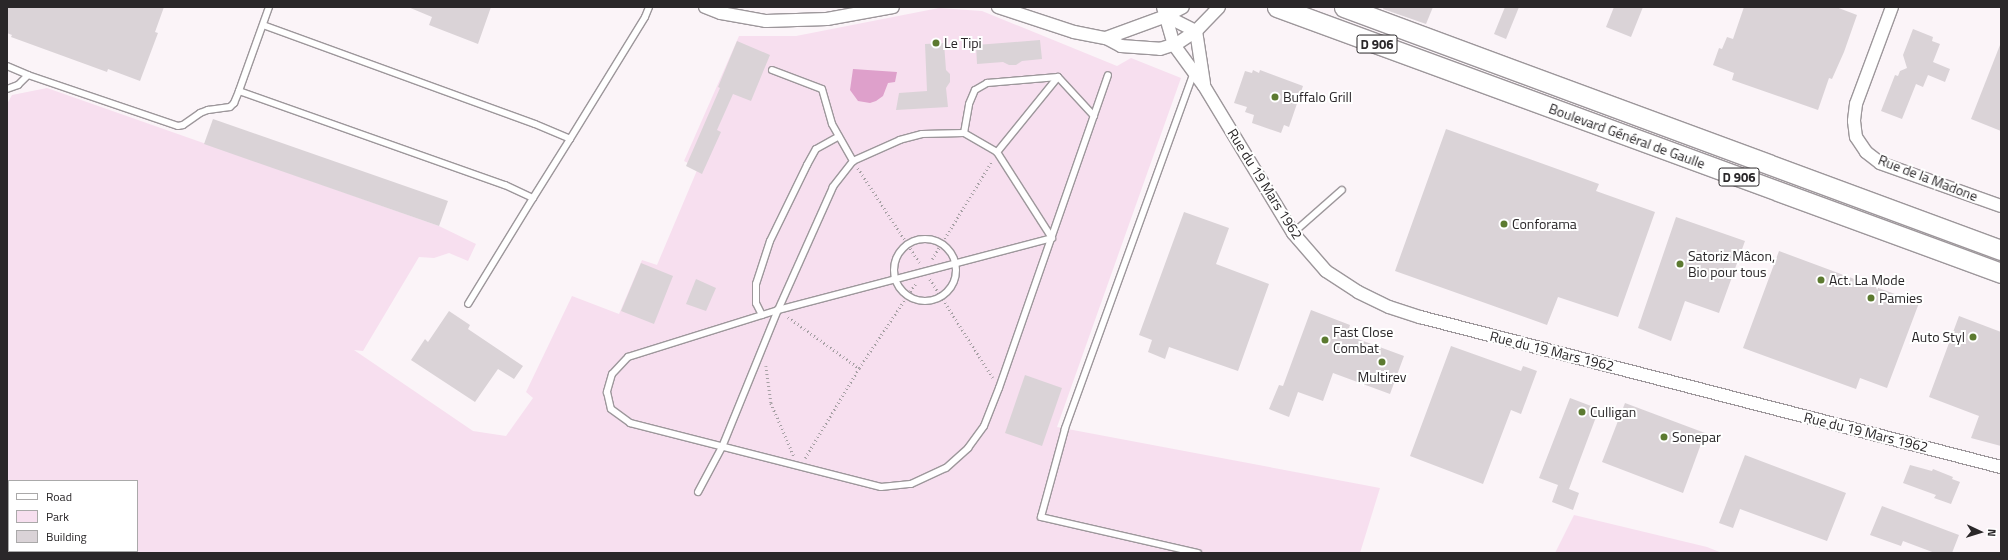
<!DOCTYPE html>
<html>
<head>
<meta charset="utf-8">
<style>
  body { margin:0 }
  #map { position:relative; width:2008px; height:560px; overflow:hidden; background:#fbf4f8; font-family:"Titillium Web",sans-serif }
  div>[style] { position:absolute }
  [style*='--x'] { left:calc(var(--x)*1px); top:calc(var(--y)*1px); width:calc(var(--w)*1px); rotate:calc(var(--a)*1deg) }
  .green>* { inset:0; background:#f7dfef }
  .water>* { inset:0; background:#dea0cb }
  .building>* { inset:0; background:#dad3d7 }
  .path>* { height:2.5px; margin-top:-1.25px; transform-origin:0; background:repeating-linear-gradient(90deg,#a6a0a4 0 1px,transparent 0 4px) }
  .roads { filter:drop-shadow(1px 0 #9d979b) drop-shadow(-1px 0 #9d979b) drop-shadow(0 1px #9d979b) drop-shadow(0 -1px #9d979b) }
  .lane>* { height:6px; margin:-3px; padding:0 3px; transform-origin:3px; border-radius:3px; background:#fff }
  .lane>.ring { margin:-3px; padding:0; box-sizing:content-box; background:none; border:6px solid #fff; border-radius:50% }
  .street>* { height:12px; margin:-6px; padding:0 6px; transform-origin:6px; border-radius:6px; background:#fff }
  .primary>* { height:19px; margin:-9.5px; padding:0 9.5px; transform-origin:9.5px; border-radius:9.5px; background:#fff }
  .dots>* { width:11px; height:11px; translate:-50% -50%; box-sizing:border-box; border:2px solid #fff; border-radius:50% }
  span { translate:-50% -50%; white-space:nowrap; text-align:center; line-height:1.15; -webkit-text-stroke:4px #fff; paint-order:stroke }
  .shield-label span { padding:1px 3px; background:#fff; border:1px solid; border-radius:3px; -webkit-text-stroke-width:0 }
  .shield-label { font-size:13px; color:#2a2729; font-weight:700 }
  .poi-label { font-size:14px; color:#2a2729 }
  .left { translate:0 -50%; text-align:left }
  .right { translate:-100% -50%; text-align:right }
  .street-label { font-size:14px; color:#2a2729 }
  .frame { position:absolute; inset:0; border:8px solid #2a2729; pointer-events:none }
  .legend { position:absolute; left:8px; top:480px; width:130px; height:72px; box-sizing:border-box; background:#fff; border:1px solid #aaa9a9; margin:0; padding:5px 7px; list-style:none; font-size:12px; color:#2a2729 }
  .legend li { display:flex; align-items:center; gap:8px; height:20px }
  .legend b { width:20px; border:1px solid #aaa9a9 }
  .north { position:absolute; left:1960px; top:512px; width:40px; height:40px; -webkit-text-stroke:3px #fff; paint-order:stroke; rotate:94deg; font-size:11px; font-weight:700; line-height:16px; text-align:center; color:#2a2729 }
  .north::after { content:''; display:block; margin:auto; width:14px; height:18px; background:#2a2729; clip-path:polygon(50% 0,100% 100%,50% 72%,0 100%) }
</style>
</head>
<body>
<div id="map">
  <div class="green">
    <i style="clip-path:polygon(939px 8px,982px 11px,1117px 66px,1131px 58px,1181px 78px,1057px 427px,1380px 488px,1360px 553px,40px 553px,38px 551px,137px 551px,137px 481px,9px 481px,9px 506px,7px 503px,7px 104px,12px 95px,47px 88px,439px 226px,476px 244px,468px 261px,449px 253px,434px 258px,419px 257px,363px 351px,354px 350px,473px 431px,506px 436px,533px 398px,526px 392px,572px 296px,619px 314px,642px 260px,657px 265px,698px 168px,684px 161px,739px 36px,796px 36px)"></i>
    <i style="clip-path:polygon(1574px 515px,1707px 547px,1722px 553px,1555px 553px)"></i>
  </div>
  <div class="water">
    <i style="clip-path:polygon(853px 69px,897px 72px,895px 82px,888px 83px,883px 96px,876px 101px,870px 103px,858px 101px,850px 90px)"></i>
  </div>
  <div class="building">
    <i style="clip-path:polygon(7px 7px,164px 7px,155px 32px,158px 33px,140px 81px,108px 69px,107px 72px,11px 37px,12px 35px,7px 33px)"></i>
    <i style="clip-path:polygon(408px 7px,491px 7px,478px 44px,429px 25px,432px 17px)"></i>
    <i style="clip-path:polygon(1384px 7px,1433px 7px,1426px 24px,1383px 9px)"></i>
    <i style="clip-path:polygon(1505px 7px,1519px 7px,1506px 39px,1494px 34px)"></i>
    <i style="clip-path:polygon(1614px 7px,1643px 7px,1631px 37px,1606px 27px)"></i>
    <i style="clip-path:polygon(1744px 7px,1836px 7px,1857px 15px,1844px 52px,1832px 79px,1829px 78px,1818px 110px,1732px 80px,1734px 73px,1713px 65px,1719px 48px,1722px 49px,1727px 37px,1733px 39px)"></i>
    <i style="clip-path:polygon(1913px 29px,1933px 37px,1932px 41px,1940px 44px,1933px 62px,1950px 69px,1945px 82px,1928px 75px,1923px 87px,1916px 84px,1902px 119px,1881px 111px,1895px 75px,1898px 76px,1900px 71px,1907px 68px,1903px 55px)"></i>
    <i style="clip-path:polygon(1040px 40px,1042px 59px,1022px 61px,1016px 65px,1009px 65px,1003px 62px,977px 64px,976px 45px)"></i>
    <i style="clip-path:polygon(737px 41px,770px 55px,751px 101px,733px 94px,717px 130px,721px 132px,702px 174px,686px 166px,720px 88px,718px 87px)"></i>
    <i style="clip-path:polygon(944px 43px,946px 70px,950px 74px,950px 82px,946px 88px,948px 107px,896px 110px,899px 93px,927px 91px,925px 44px)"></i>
    <i style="clip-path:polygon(2000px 45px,2001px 45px,2001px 131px,1971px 119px)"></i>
    <i style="clip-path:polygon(1253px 70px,1259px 73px,1260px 70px,1303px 86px,1289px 127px,1284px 125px,1281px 133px,1252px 123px,1254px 115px,1245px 112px,1247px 107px,1234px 103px,1245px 71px,1252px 73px)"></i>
    <i style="clip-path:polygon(213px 119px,448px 201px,439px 226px,204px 144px)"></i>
    <i style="clip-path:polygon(1446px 129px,1599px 184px,1596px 191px,1655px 212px,1618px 317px,1558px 297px,1547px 325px,1395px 271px)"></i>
    <i style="clip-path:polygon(1184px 212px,1229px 228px,1216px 264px,1269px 284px,1238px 371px,1169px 347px,1165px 359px,1148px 352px,1152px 340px,1139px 335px)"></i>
    <i style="clip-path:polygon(1676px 217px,1745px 241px,1719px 313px,1685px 301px,1671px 341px,1638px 328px)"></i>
    <i style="clip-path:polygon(1779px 251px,1919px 303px,1887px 388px,1860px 378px,1856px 389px,1743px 348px)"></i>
    <i style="clip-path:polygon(641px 263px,673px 276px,654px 324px,621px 311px)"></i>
    <i style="clip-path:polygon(696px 279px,716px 288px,706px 311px,686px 304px)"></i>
    <i style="clip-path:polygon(1311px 310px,1350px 325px,1347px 335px,1404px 356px,1390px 394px,1333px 373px,1323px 401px,1298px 392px,1289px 417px,1269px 409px,1279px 385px,1283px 386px)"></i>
    <i style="clip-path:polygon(449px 311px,470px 325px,468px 329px,523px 366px,514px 379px,498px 369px,475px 402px,411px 360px,425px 339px,428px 342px)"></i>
    <i style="clip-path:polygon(1959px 316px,2001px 332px,2001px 446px,1971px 438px,1979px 416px,1929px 397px)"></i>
    <i style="clip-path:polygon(1451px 346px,1521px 371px,1523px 366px,1537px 371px,1521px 414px,1511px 410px,1483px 484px,1410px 456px)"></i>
    <i style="clip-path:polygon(1025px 375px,1062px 388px,1042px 446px,1005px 433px)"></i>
    <i style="clip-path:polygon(1570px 398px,1599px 409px,1569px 489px,1579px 493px,1573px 510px,1552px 502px,1558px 485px,1539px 478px)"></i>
    <i style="clip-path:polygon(1625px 403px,1705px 433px,1683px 493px,1602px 462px)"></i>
    <i style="clip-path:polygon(1745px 455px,1846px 493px,1827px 541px,1740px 509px,1733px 528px,1719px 523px)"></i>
    <i style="clip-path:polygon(1910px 465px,1932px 471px,1933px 469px,1953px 477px,1952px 479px,1960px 482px,1951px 504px,1934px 498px,1936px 495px,1903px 483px)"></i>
    <i style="clip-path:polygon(1882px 506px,1959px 535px,1952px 553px,1935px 553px,1903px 541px,1901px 546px,1870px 535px)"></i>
  </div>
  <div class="path">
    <i style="--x:858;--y:168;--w:113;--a:56.9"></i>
    <i style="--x:932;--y:259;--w:115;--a:-58.5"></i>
    <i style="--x:930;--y:279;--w:117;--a:57.5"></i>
    <i style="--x:788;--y:317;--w:87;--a:35.7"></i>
    <i style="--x:766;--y:366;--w:37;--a:82"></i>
    <i style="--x:771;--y:403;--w:58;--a:66.5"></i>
    <i style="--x:805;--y:458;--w:105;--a:-59"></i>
    <i style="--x:859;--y:368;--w:102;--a:-56.2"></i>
    <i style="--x:7;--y:530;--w:3;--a:45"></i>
    <i style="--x:24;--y:551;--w:3;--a:45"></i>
  </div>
  <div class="roads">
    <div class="lane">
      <i style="--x:269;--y:7;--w:89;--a:109.7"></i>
      <i style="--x:239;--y:91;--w:282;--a:19.5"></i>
      <i style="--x:505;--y:185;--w:31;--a:25"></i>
      <i style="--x:533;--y:198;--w:124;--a:121.5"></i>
      <i style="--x:263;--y:25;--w:289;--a:20"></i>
      <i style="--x:535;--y:124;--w:38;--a:23"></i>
      <i style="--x:570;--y:139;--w:70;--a:122.1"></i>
      <i style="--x:7;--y:66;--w:23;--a:23"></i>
      <i style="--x:772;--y:70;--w:53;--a:20.8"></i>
      <i style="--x:822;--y:89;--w:36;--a:74"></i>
      <i style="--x:832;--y:124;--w:43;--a:60.4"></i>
      <i style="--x:1194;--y:72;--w:380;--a:109.9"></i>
      <i style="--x:1065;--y:429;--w:91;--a:105.3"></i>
      <i style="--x:1041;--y:517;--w:161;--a:12.9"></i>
      <i style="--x:7;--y:89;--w:12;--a:-20"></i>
      <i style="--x:18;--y:85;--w:14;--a:-45"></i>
      <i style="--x:28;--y:75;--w:158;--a:18.8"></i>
      <i style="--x:178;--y:126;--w:5;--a:-11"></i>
      <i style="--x:183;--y:125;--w:21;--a:-35"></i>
      <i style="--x:200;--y:113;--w:9;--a:-21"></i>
      <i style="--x:208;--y:110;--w:22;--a:-8"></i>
      <i style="--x:230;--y:107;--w:6;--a:-45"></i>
      <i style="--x:234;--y:103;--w:13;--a:-67"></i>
      <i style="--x:1094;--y:116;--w:53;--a:-132.7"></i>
      <i style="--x:1058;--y:77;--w:97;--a:129.1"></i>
      <i style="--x:997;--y:152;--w:38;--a:-150"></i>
      <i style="--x:964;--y:133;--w:42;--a:178.6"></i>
      <i style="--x:922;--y:134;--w:23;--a:165"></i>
      <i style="--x:900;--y:140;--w:51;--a:155.9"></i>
      <i style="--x:853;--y:161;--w:33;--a:128"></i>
      <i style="--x:833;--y:187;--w:135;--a:114.1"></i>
      <i style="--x:778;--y:310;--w:157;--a:162.6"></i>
      <i style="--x:628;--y:357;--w:23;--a:133"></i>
      <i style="--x:612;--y:374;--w:19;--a:106"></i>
      <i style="--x:607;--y:392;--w:17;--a:77"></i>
      <i style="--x:611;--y:409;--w:24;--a:36"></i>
      <i style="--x:630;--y:423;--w:259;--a:14.3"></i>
      <i style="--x:881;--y:487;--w:30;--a:-6"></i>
      <i style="--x:911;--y:484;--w:38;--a:-25"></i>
      <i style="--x:946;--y:468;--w:30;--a:-42"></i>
      <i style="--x:968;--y:448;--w:27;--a:-54"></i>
      <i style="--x:984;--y:426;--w:41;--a:-68.5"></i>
      <i style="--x:999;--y:388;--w:331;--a:-70.8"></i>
      <i style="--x:964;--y:133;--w:29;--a:-80"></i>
      <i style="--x:969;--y:104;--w:15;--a:-67"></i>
      <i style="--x:975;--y:90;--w:14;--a:-30"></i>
      <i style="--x:987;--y:83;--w:71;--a:-4.8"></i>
      <i style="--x:570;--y:139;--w:143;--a:-58.4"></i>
      <i style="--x:645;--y:17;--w:11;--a:-68"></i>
      <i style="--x:1293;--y:233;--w:65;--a:-41.3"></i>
      <i class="ring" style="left:894px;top:239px;width:56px;height:56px"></i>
      <i style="--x:762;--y:315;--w:13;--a:-117"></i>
      <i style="--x:756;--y:303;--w:19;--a:-90"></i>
      <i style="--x:756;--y:284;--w:45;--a:-72"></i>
      <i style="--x:770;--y:241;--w:85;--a:-64"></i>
      <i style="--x:807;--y:165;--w:18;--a:-61"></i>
      <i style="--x:816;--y:149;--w:26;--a:-29"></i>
      <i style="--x:698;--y:492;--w:51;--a:-61.9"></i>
      <i style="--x:722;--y:447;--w:148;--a:-67.8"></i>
      <i style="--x:778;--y:310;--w:283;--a:-14.7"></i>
      <i style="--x:1052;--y:238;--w:102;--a:-122.6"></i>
    </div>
    <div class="street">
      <i style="--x:705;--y:7;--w:17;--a:21"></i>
      <i style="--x:721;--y:13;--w:46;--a:10.1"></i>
      <i style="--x:766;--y:21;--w:61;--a:-1.9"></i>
      <i style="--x:827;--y:19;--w:67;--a:-10.3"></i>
      <i style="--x:998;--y:7;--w:80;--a:18.2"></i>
      <i style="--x:1074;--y:32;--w:33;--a:11"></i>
      <i style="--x:1106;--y:38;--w:17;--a:28"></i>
      <i style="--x:1121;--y:46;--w:39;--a:4"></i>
      <i style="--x:1160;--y:49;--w:19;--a:-18"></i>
      <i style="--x:1178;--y:43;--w:22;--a:-34"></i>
      <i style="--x:1196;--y:31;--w:33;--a:-46"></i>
      <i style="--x:1163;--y:7;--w:40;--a:74"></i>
      <i style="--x:1174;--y:45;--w:51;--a:53.8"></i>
      <i style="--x:1204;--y:86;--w:172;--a:58.8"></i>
      <i style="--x:1293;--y:233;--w:50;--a:49"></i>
      <i style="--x:1326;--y:271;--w:38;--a:33"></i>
      <i style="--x:1358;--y:292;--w:34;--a:26"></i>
      <i style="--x:1389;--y:307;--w:33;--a:18"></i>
      <i style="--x:1420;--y:317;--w:600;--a:14.48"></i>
      <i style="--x:1892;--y:7;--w:103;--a:110.4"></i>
      <i style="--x:1856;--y:104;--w:17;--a:97"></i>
      <i style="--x:1854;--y:121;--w:16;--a:83"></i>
      <i style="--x:1856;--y:137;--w:18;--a:56"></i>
      <i style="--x:1866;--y:152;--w:18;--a:38"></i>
      <i style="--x:1880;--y:163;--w:128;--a:19.6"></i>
      <i style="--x:1166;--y:16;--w:34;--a:27"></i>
      <i style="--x:1196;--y:31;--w:53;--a:81.3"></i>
      <i style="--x:1106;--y:38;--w:64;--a:-20.1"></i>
      <i style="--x:1166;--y:16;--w:19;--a:-28"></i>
    </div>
    <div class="primary">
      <i style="--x:1277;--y:7;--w:771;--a:20.17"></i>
      <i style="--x:1344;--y:7;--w:700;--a:20.3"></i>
    </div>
  </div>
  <div class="dots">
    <i style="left:936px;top:43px;background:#5c7a30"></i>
    <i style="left:1275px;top:97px;background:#5c7a30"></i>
    <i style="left:1504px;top:224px;background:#5c7a30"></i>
    <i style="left:1680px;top:264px;background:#5c7a30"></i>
    <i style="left:1821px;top:280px;background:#5c7a30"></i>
    <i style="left:1871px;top:298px;background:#5c7a30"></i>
    <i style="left:1973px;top:337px;background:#5c7a30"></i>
    <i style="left:1325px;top:340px;background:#5c7a30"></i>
    <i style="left:1382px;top:362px;background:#5c7a30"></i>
    <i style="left:1582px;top:412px;background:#5c7a30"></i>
    <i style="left:1664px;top:437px;background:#5c7a30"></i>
  </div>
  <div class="shield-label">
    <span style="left:1377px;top:44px">D 906</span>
    <span style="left:1739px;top:177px">D 906</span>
  </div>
  <div class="poi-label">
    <span class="left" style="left:944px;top:43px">Le Tipi</span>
    <span class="left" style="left:1283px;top:97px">Buffalo Grill</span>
    <span class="left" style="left:1512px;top:224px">Conforama</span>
    <span class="left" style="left:1688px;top:264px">Satoriz Mâcon,<br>Bio pour tous</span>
    <span class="left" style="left:1829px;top:280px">Act. La Mode</span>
    <span class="left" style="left:1879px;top:298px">Pamies</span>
    <span class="left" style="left:1333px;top:340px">Fast Close<br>Combat</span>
    <span class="right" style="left:1965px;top:337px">Auto Styl</span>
    <span style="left:1382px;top:377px">Multirev</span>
    <span class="left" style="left:1590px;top:412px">Culligan</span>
    <span class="left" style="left:1672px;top:437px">Sonepar</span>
  </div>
  <div class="street-label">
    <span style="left:1627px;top:136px;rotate:20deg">Boulevard Général de Gaulle</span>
    <span style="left:1928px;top:178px;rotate:21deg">Rue de la Madone</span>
    <span style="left:1265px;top:184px;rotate:58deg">Rue du 19 Mars 1962</span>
    <span style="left:1552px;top:351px;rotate:14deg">Rue du 19 Mars 1962</span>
    <span style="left:1866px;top:432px;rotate:14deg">Rue du 19 Mars 1962</span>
  </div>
  <div class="frame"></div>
  <ul class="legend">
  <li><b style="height:5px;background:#fff"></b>Road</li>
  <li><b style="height:11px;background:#f7dfef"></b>Park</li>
  <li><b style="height:11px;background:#dad3d7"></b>Building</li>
  </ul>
  <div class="north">N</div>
</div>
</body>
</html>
